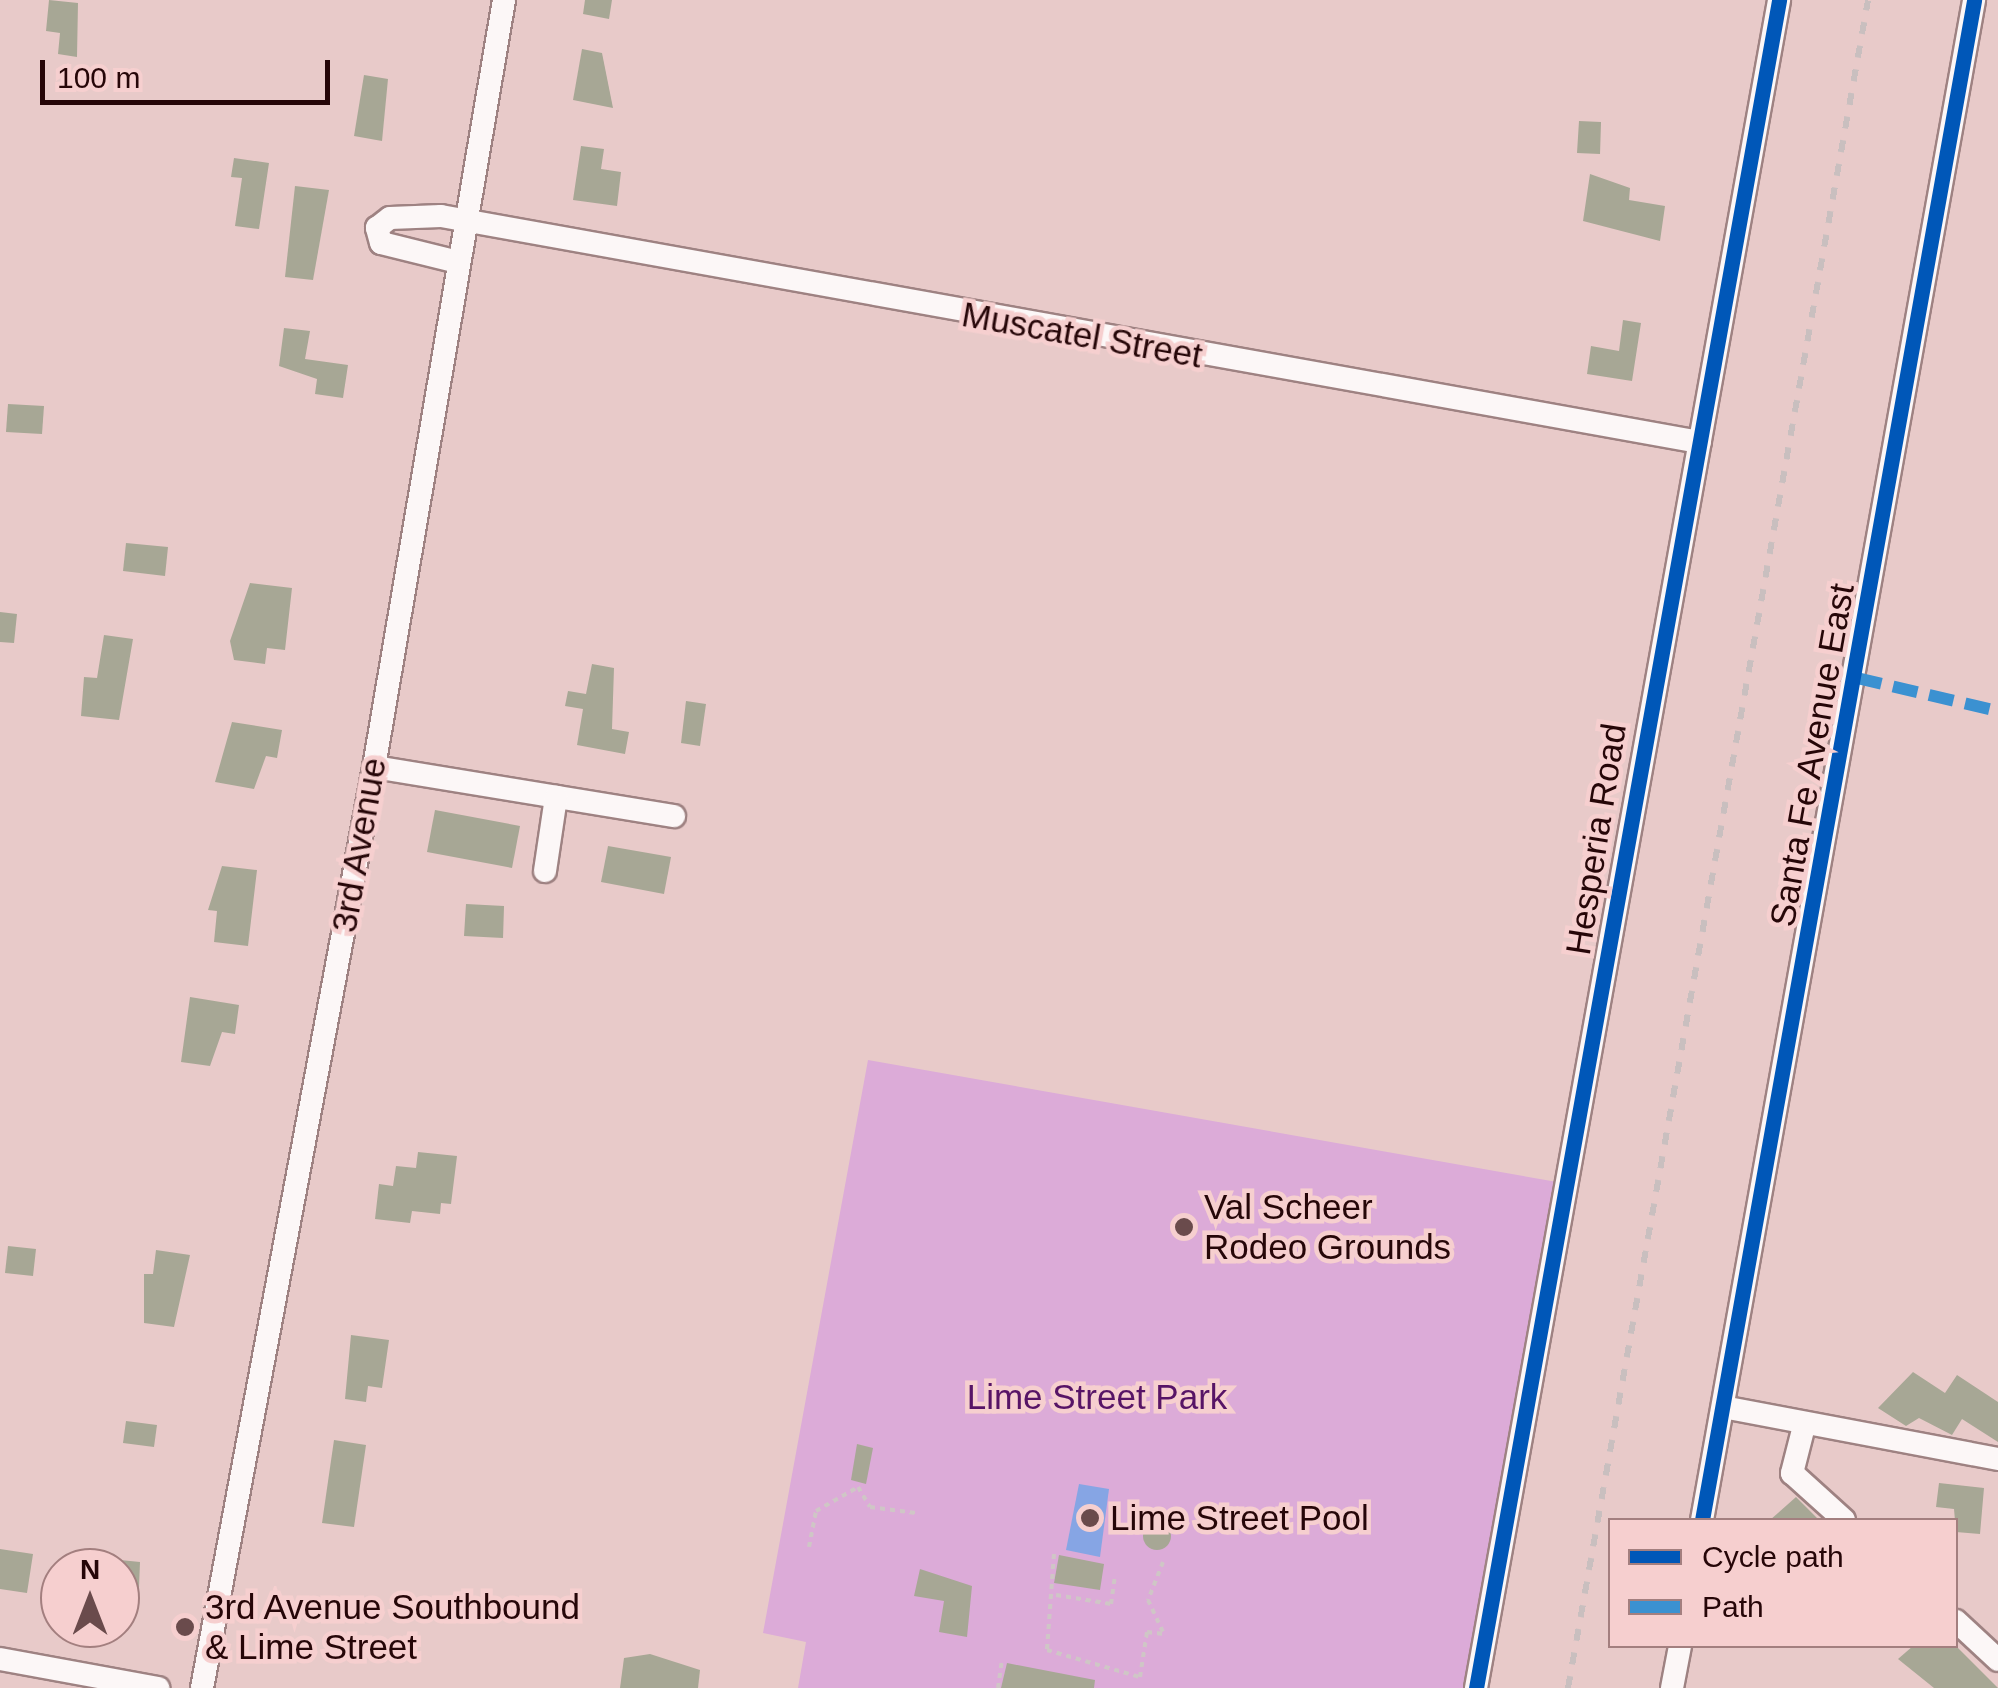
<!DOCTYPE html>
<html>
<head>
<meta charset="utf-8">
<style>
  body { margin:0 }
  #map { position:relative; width:1998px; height:1688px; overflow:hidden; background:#e8cac9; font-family:Arial,sans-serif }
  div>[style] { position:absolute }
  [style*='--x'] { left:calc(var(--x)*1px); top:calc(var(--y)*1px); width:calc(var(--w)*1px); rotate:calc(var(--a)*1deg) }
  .green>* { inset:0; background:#dcabd8 }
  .water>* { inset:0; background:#86a5e4 }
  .building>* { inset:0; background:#a7a795 }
  .round { border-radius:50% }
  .path>* { height:4px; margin-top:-2px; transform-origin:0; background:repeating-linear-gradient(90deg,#cfc6c6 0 5px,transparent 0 10px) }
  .roads { filter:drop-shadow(2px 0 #9e8282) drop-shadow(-2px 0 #9e8282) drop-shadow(0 2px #9e8282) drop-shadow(0 -2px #9e8282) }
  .minor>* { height:22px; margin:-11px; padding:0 11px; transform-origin:11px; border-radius:11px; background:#fcf7f7 }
  .rail>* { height:6px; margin-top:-3px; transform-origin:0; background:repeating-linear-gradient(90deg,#c9bfbf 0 12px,transparent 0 24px) }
  .quiet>* { height:12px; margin-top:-6px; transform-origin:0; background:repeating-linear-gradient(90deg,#3b91d1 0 25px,transparent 0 37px) }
  .cycleway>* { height:15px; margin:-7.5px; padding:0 7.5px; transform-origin:7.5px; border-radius:7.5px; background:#0057b8 }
  .dots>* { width:28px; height:28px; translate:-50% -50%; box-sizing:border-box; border:5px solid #f6cfcf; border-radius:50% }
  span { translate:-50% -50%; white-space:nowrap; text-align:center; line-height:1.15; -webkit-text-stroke:9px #f6cfcf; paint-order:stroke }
  .street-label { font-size:35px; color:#260608 }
  .poi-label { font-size:35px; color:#260608 }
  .left { translate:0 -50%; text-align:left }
  .park-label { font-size:35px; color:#571466 }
  .legend { position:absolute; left:1608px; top:1518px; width:350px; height:130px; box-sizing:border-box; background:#f6cfcf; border:2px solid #a37f7f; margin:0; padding:12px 18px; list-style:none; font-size:30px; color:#260608 }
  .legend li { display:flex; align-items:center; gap:20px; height:50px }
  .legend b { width:50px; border:2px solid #a37f7f }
  .north { position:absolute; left:40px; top:1548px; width:100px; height:100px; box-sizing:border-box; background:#f6cfcf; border:2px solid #a37f7f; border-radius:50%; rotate:0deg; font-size:28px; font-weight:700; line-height:40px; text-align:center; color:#260608 }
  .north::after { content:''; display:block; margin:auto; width:35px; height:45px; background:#6a4b4c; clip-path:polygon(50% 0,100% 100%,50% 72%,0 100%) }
  .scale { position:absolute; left:40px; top:60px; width:290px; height:45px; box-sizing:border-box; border:5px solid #260608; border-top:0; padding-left:12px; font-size:30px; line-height:35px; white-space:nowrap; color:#260608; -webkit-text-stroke:8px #f6cfcf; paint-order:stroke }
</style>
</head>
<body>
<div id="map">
  <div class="green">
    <i style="clip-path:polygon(868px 1060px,1557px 1182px,1467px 1688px,798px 1688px,806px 1642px,763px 1633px)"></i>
  </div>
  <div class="water">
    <i style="clip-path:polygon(1079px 1484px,1109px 1489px,1100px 1557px,1066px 1550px)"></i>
  </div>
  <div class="building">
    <i style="clip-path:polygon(49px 0,78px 3px,77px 57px,58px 54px,60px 33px,46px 31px)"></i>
    <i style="clip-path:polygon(585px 0,612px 0,609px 19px,583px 14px)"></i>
    <i style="clip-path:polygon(582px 49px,602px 53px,613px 108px,573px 100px)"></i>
    <i style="clip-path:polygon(364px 75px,388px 79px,382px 141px,354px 136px)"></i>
    <i style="clip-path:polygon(1579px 121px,1601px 122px,1600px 154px,1577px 153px)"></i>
    <i style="clip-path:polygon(581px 146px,604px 149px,601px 169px,621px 172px,617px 206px,573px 200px)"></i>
    <i style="clip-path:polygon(234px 158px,269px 163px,259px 229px,235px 226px,242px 178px,231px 177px)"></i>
    <i style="clip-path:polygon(1590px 174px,1630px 188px,1629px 200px,1665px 206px,1660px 241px,1583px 221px)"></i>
    <i style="clip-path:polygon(295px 186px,329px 190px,313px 280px,285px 277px)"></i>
    <i style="clip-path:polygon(1623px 320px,1641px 323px,1632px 381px,1587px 374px,1591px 346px,1619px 351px)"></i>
    <i style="clip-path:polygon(284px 328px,310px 331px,305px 359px,348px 365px,343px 398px,315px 394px,317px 379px,279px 366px)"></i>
    <i style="clip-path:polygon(8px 404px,44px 406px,42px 434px,6px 432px)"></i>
    <i style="clip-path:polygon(126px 543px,168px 547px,165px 576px,123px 571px)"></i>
    <i style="clip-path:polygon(250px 583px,292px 588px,285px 650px,267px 648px,265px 664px,234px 660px,230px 641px)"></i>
    <i style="clip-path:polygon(0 612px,17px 614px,14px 643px,0 642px)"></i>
    <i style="clip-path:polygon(104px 635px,133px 639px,119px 720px,81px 716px,84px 677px,97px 678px)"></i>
    <i style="clip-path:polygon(592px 664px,614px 668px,612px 729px,629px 732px,625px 754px,577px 745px,583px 709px,565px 706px,568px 691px,586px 694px)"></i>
    <i style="clip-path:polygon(686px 701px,706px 704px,700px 746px,681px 743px)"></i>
    <i style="clip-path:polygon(232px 722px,282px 730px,277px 758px,266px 756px,254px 789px,215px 782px)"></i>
    <i style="clip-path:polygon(435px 810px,520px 826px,512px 868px,427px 852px)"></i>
    <i style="clip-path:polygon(608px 846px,671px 857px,664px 894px,601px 882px)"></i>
    <i style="clip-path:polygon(222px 866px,257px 870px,248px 946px,214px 942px,217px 911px,208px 910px)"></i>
    <i style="clip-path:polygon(466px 904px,504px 906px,503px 938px,464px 936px)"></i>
    <i style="clip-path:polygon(190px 997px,239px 1005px,235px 1034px,222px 1032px,210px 1066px,181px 1062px)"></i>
    <i style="clip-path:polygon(418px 1152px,457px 1156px,451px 1204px,441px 1203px,440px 1214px,412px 1211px,410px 1223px,375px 1219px,379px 1184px,393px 1186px,396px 1166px,416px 1168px)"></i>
    <i style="clip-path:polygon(8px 1246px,36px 1249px,33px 1276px,5px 1273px)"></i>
    <i style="clip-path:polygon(156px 1250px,190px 1255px,174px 1327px,144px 1323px,144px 1274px,153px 1274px)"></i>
    <i style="clip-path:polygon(351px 1335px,389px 1340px,382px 1388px,368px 1386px,366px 1402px,345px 1399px)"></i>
    <i style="clip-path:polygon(1913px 1372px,1945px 1393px,1957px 1375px,1998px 1402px,1998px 1442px,1962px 1419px,1952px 1435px,1919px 1418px,1906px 1426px,1878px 1408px)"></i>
    <i style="clip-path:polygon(126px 1421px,157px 1425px,154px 1447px,123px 1443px)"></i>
    <i style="clip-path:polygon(334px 1440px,366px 1445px,354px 1527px,322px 1523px)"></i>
    <i style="clip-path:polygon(857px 1444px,873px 1448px,866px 1484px,851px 1480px)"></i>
    <i style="clip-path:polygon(1939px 1483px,1984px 1488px,1980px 1534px,1956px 1532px,1954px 1509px,1936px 1507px)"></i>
    <i style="clip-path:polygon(1796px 1497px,1819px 1520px,1770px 1520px)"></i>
    <i class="round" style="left:1143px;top:1522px;width:28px;height:28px"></i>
    <i style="clip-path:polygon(0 1549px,33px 1554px,27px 1593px,0 1589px)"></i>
    <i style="clip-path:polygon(1059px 1555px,1104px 1564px,1100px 1590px,1054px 1583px)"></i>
    <i style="clip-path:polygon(120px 1560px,140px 1562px,138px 1612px,120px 1610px)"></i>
    <i style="clip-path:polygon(920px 1569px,972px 1586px,967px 1637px,939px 1632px,944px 1601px,914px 1596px)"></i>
    <i style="clip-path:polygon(1913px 1646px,1956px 1646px,1998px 1688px,1934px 1688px,1898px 1659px)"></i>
    <i style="clip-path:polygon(650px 1654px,700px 1670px,698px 1688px,620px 1688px,624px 1658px)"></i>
    <i style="clip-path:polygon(1007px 1663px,1095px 1680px,1094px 1688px,1001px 1688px)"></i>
  </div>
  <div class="path">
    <i style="--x:809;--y:1547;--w:37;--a:-79"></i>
    <i style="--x:816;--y:1511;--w:48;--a:-29.7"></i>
    <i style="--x:858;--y:1487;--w:23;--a:59"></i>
    <i style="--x:870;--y:1507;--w:46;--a:7.4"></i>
    <i style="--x:1054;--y:1554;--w:96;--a:94.2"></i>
    <i style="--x:1047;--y:1650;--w:97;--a:16.2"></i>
    <i style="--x:1140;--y:1677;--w:46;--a:-81.2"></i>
    <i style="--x:1147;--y:1632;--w:17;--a:7"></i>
    <i style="--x:1163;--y:1562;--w:41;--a:111.5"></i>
    <i style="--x:1148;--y:1600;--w:38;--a:65"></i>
    <i style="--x:1056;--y:1595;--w:56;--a:9.3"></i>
    <i style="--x:1111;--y:1604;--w:30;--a:-82"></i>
    <i style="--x:998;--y:1688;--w:28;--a:-82"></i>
  </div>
  <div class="roads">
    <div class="minor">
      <i style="--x:458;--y:262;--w:79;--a:-166.1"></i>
      <i style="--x:381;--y:243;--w:16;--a:-105"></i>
      <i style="--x:377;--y:228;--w:16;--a:-38"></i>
      <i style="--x:390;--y:218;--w:51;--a:-2.2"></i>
      <i style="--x:441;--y:216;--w:1279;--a:10.18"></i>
      <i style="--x:374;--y:767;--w:304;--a:9.3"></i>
      <i style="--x:545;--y:871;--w:75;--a:-81.5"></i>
      <i style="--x:1723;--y:1407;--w:280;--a:10.7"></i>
      <i style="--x:1804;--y:1426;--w:49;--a:104.3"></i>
      <i style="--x:1792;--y:1473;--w:70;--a:42.1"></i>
      <i style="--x:1702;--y:1520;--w:1544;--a:-79.85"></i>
      <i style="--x:1956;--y:1621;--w:57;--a:42.9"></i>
      <i style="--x:0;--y:1659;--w:161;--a:10.4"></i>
      <i style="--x:202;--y:1688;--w:937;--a:-79.42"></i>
      <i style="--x:374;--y:767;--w:778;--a:-80.38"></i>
      <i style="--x:1476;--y:1688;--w:1715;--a:-79.82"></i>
      <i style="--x:1672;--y:1688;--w:43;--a:-79.2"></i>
    </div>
  </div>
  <div class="rail">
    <i style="--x:1568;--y:1688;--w:1714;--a:-79.92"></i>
  </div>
  <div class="quiet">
    <i style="--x:1857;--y:678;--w:145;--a:13.2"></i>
  </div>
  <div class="cycleway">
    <i style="--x:1702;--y:1520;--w:1544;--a:-79.85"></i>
    <i style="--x:1476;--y:1688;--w:1715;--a:-79.82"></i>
  </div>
  <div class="dots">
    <i style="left:1184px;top:1227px;background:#6a4b4c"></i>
    <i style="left:1090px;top:1518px;background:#6a4b4c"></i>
    <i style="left:185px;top:1627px;background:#6a4b4c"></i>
  </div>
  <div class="street-label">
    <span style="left:1082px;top:335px;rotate:10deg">Muscatel Street</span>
    <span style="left:1812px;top:755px;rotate:-80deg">Santa Fe Avenue East</span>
    <span style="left:1596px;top:839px;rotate:-81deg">Hesperia Road</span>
    <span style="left:359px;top:845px;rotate:-80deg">3rd Avenue</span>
  </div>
  <div class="poi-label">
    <span class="left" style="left:1204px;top:1227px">Val Scheer<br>Rodeo Grounds</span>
    <span class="left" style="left:1110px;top:1518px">Lime Street Pool</span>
    <span class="left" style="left:205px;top:1627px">3rd Avenue Southbound<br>&amp; Lime Street</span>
  </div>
  <div class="park-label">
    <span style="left:1097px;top:1397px">Lime Street Park</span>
  </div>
  <ul class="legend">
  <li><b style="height:12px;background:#0057b8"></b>Cycle path</li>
  <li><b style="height:12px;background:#3b91d1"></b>Path</li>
  </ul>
  <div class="north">N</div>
  <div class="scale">100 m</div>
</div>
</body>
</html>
